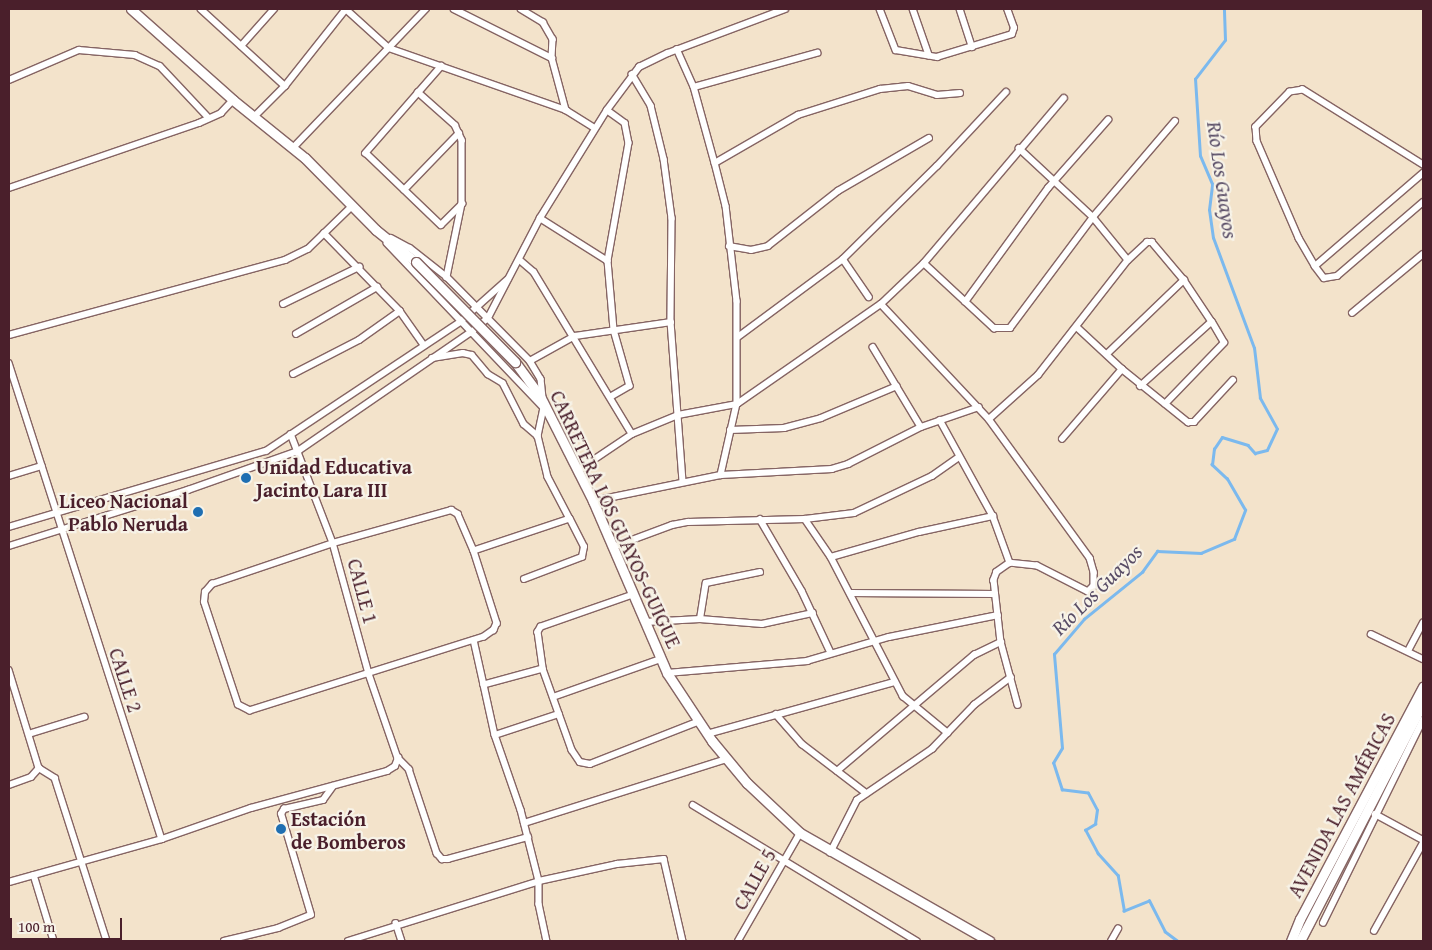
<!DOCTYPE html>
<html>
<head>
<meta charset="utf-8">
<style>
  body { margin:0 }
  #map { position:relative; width:1432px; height:950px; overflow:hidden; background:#f3e3cb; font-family:"Gentium Book Plus",serif }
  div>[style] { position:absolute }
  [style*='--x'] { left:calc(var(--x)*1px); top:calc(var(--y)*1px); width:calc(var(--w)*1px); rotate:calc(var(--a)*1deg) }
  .stream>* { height:2.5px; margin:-1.25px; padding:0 1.25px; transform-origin:1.25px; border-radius:1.25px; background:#7bb9ee }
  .roads { filter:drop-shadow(1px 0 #856463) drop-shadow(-1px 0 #856463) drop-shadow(0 1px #856463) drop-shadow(0 -1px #856463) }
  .street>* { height:5.5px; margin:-2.75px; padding:0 2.75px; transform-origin:2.75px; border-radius:2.75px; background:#fff }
  .secondary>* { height:9px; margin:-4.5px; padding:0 4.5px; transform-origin:4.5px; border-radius:4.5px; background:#fff }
  .bridges { filter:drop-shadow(1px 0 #856463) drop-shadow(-1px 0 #856463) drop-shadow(0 1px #856463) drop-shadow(0 -1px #856463) }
  .secondary-bridge>* { height:9px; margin:-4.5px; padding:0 4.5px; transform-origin:4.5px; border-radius:4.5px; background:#fff }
  .dots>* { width:14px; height:14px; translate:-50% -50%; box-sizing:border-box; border:2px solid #f7f3e8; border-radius:50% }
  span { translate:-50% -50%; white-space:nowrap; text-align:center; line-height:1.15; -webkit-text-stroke:4.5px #f7f3e8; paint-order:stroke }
  .poi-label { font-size:20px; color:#4a1f2b; font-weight:700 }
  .left { translate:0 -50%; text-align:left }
  .right { translate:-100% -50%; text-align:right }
  .street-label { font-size:20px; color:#4a1f2b }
  .water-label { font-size:21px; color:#594d66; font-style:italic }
  .frame { position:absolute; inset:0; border:10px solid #4a1f2b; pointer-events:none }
  .scale { position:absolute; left:10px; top:918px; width:112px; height:22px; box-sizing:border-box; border:2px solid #4a1f2b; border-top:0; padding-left:6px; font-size:15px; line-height:18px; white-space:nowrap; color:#4a1f2b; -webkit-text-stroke:4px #f7f3e8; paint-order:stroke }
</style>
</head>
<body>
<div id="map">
  <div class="stream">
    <i style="--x:1177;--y:941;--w:15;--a:-143"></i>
    <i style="--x:1165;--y:932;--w:35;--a:-117"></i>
    <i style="--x:1149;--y:901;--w:27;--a:158"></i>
    <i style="--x:1124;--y:911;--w:36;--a:-100"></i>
    <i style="--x:1118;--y:876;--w:30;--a:-132"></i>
    <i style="--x:1098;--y:854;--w:27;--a:-118"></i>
    <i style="--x:1085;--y:830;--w:12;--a:-31"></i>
    <i style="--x:1095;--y:824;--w:14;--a:-82"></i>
    <i style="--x:1097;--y:810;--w:19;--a:-118"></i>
    <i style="--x:1088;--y:793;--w:26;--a:-173"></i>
    <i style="--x:1062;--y:790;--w:28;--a:-108"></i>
    <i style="--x:1053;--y:763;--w:17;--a:-59"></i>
    <i style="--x:1062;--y:748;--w:94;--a:-94.9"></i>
    <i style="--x:1054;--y:654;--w:46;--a:-49.4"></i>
    <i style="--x:1084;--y:619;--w:75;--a:-39"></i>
    <i style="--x:1142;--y:572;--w:26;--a:-54"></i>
    <i style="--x:1157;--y:551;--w:44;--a:2.6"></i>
    <i style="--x:1201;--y:553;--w:36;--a:-23"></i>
    <i style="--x:1234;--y:539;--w:31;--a:-69"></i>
    <i style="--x:1245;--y:510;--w:36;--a:-120"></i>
    <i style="--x:1227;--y:479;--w:21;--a:-137"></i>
    <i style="--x:1212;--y:465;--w:16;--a:-83"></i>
    <i style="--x:1214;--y:449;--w:14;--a:-56"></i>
    <i style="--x:1222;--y:437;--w:27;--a:17"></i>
    <i style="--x:1248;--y:445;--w:11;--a:49"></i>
    <i style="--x:1255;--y:453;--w:12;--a:-14"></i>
    <i style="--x:1267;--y:450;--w:23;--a:-65"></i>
    <i style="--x:1277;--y:429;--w:35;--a:-119"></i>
    <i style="--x:1260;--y:398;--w:50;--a:-96.8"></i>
    <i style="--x:1254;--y:348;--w:117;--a:-110.4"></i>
    <i style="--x:1213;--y:238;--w:28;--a:-98"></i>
    <i style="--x:1209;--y:210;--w:26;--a:-83"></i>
    <i style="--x:1212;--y:184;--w:30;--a:-113"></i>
    <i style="--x:1200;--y:156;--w:77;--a:-93.7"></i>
    <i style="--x:1195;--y:79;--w:49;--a:-52.4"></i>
    <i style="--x:1225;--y:40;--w:31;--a:-92"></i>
  </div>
  <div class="roads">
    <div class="street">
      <i style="--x:201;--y:9;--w:114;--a:42.5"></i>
      <i style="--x:285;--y:86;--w:98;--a:-51.6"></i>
      <i style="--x:346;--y:9;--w:58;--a:42.2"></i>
      <i style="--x:389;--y:48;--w:188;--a:19.3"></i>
      <i style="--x:566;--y:110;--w:34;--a:32"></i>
      <i style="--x:454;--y:9;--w:110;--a:26.6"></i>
      <i style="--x:521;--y:9;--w:26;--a:31"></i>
      <i style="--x:543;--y:22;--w:20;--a:60"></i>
      <i style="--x:553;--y:39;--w:19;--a:93"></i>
      <i style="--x:552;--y:58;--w:54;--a:74.9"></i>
      <i style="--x:880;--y:9;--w:44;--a:68.7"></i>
      <i style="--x:896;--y:50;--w:42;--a:9.7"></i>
      <i style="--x:937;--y:57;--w:78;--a:-17"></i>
      <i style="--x:1012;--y:34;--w:6;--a:-72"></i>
      <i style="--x:1014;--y:28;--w:20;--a:-110"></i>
      <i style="--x:913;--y:9;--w:49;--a:70.8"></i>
      <i style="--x:960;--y:9;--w:40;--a:72"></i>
      <i style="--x:241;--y:46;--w:50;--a:-48.3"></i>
      <i style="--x:677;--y:49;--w:42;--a:65.9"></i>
      <i style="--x:694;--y:87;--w:79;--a:74.6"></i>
      <i style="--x:715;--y:163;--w:44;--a:75.7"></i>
      <i style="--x:726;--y:206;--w:96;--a:83.4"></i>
      <i style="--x:737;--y:301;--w:103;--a:90"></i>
      <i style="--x:737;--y:404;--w:73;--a:102.7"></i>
      <i style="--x:442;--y:66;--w:116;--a:131.1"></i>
      <i style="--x:366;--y:153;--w:104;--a:43.8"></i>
      <i style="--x:441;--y:225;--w:30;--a:-45"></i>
      <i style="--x:632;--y:74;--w:37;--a:59"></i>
      <i style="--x:651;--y:106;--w:55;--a:76.2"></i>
      <i style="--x:664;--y:159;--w:60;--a:82.3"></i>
      <i style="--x:672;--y:218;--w:104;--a:90.6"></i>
      <i style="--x:671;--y:322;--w:160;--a:85.7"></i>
      <i style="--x:9;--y:80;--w:76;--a:-23.2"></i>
      <i style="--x:79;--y:50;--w:56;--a:5.1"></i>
      <i style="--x:135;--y:55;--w:27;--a:24"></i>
      <i style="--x:160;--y:66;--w:71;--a:46.7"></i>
      <i style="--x:694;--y:87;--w:128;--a:-15.5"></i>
      <i style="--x:418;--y:92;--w:50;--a:41.7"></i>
      <i style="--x:455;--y:125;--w:17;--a:65"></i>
      <i style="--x:462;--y:140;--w:64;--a:90"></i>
      <i style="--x:462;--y:204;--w:75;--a:101.6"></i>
      <i style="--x:607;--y:110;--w:22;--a:36"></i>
      <i style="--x:625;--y:123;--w:20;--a:79"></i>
      <i style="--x:629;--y:143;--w:120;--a:100.1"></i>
      <i style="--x:608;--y:261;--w:69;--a:85"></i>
      <i style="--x:614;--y:330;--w:58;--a:74.1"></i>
      <i style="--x:630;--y:386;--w:22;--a:150"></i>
      <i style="--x:254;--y:117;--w:44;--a:-45"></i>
      <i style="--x:293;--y:148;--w:192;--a:-46.3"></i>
      <i style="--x:1019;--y:148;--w:101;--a:43"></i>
      <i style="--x:1093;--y:217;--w:55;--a:50.9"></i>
      <i style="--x:715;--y:163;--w:96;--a:-30"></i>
      <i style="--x:798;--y:115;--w:86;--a:-17.6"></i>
      <i style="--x:880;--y:89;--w:28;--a:-6"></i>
      <i style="--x:908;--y:86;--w:30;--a:17"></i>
      <i style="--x:937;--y:95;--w:23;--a:-5"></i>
      <i style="--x:1423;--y:165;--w:142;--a:-148"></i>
      <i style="--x:1303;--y:90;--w:13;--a:171"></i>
      <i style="--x:1290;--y:92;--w:49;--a:134.2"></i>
      <i style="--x:1256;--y:127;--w:14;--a:86"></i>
      <i style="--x:1257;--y:141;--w:106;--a:66.6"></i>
      <i style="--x:1299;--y:238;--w:32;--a:60"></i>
      <i style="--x:1315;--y:266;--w:143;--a:-40.7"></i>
      <i style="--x:9;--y:188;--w:201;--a:-18.9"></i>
      <i style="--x:199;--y:123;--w:24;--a:-24"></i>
      <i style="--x:221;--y:113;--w:18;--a:-47"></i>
      <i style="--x:404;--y:190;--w:79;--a:-46"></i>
      <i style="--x:540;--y:218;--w:80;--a:32.3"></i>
      <i style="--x:324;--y:233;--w:109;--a:45.7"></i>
      <i style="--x:400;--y:311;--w:42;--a:54.8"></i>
      <i style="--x:391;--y:238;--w:21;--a:28"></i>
      <i style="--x:410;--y:248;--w:47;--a:38.1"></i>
      <i style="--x:447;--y:277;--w:118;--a:45.3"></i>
      <i style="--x:530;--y:361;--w:21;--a:59"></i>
      <i style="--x:541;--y:379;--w:29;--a:84"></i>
      <i style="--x:544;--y:408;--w:29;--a:102"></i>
      <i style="--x:538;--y:436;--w:42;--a:76.3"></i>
      <i style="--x:548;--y:477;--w:47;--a:62.4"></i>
      <i style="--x:570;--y:519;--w:101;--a:161.6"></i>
      <i style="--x:387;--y:243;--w:228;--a:46.4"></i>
      <i style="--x:729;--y:246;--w:22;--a:10"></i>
      <i style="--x:751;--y:250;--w:17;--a:-13"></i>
      <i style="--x:768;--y:246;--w:89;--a:-38.2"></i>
      <i style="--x:838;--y:191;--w:105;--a:-30.2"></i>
      <i style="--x:843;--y:259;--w:46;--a:55.6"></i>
      <i style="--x:520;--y:260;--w:18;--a:41"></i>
      <i style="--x:534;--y:272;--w:189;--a:58.8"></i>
      <i style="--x:924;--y:263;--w:96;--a:42.9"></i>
      <i style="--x:994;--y:328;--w:16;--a:0"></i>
      <i style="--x:1010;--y:328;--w:139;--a:-53.2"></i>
      <i style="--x:1093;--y:217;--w:126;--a:-49.5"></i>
      <i style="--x:1315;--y:266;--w:15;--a:53"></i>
      <i style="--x:1324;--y:278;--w:13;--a:-9"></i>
      <i style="--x:1337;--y:276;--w:113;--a:-40.7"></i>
      <i style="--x:965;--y:302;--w:141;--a:-53.9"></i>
      <i style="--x:1048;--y:188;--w:91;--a:-48.6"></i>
      <i style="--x:283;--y:304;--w:85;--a:-26"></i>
      <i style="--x:881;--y:304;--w:158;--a:46.8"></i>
      <i style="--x:989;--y:419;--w:172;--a:54"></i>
      <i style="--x:1090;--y:558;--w:15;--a:74"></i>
      <i style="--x:1094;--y:572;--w:14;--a:90"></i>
      <i style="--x:1094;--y:586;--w:8;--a:135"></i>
      <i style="--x:1088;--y:592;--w:57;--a:-153"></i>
      <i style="--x:1037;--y:566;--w:27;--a:-174"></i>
      <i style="--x:1352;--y:313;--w:92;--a:-39.7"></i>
      <i style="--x:1077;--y:327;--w:62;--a:43"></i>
      <i style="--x:1122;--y:369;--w:85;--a:38.8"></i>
      <i style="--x:1188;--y:422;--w:6;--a:0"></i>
      <i style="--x:1194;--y:422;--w:57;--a:-47.1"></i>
      <i style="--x:296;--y:334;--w:94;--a:-30.1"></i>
      <i style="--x:9;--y:335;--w:286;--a:-15.2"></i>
      <i style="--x:285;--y:260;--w:25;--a:-26"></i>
      <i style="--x:308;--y:249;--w:62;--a:-44.3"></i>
      <i style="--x:738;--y:337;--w:131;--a:-36.6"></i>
      <i style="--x:843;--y:259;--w:132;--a:-44.7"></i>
      <i style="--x:937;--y:166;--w:101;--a:-47"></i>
      <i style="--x:873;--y:347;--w:93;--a:59"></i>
      <i style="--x:1107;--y:354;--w:107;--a:-43.9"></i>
      <i style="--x:432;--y:358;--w:31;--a:-9"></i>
      <i style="--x:463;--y:353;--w:9;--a:13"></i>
      <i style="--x:472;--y:355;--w:25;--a:50"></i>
      <i style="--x:488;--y:374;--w:17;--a:31"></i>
      <i style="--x:503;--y:383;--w:46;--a:62.9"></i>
      <i style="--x:524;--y:424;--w:18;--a:41"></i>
      <i style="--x:530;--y:361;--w:51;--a:-29.1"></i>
      <i style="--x:575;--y:336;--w:97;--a:-8.3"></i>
      <i style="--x:9;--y:363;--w:500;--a:72.2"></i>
      <i style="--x:293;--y:374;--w:74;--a:-27.3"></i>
      <i style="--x:359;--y:340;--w:50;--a:-35.3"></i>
      <i style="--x:1165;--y:404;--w:85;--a:-46"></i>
      <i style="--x:1224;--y:343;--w:24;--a:-120"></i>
      <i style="--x:989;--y:419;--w:66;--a:-41.9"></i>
      <i style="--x:1038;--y:375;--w:146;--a:-52"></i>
      <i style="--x:1128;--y:260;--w:26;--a:-43"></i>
      <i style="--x:1147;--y:242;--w:5;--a:0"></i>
      <i style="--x:1152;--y:242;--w:50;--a:49.9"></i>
      <i style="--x:1184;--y:280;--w:50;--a:56.3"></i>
      <i style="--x:1212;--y:322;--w:96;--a:138"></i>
      <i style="--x:940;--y:420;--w:110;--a:61.1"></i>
      <i style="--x:993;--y:516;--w:50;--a:70.1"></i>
      <i style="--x:1010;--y:563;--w:16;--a:145"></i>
      <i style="--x:997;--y:572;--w:9;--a:111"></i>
      <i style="--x:994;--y:580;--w:62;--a:83.6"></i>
      <i style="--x:1001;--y:642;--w:65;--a:74.9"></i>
      <i style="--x:730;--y:430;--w:54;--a:-2.1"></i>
      <i style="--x:784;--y:428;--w:38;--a:-15"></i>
      <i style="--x:821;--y:418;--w:82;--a:-22.8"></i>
      <i style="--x:291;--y:434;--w:117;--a:68.9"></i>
      <i style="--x:333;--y:543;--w:136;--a:74.6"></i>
      <i style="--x:369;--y:674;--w:89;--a:71"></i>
      <i style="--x:398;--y:758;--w:16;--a:45"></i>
      <i style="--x:409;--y:769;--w:89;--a:71.6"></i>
      <i style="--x:437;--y:853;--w:8;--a:50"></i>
      <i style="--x:442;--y:859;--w:6;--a:0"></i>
      <i style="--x:448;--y:859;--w:83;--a:-15.4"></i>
      <i style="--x:1062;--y:439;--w:92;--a:-49.4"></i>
      <i style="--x:577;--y:471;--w:66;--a:-33.9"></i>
      <i style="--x:632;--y:434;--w:50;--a:-22.4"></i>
      <i style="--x:678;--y:415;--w:60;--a:-10.6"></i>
      <i style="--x:737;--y:404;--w:175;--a:-34.8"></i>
      <i style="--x:881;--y:304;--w:59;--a:-43.6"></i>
      <i style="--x:924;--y:263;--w:216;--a:-49.7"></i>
      <i style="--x:9;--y:476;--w:34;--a:-17"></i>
      <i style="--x:593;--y:501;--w:131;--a:-11.5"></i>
      <i style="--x:721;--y:475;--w:111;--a:-3.1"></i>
      <i style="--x:832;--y:469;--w:17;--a:-17"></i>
      <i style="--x:848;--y:464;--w:82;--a:-26.9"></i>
      <i style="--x:921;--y:427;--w:61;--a:-19"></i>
      <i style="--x:451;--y:510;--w:8;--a:30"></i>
      <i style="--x:458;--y:514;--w:40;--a:66.6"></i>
      <i style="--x:474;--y:551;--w:76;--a:72.3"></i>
      <i style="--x:497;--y:623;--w:8;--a:113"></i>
      <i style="--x:494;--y:630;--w:12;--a:145"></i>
      <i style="--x:484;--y:637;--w:245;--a:162.5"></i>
      <i style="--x:250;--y:711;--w:13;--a:-153"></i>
      <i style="--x:238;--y:705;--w:108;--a:-108.3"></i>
      <i style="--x:204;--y:602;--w:10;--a:-84"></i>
      <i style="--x:205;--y:592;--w:11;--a:-49"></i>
      <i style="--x:212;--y:584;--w:128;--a:-18.7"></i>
      <i style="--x:333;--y:543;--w:123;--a:-15.6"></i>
      <i style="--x:760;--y:519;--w:83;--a:59.7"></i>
      <i style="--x:802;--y:591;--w:68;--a:64.9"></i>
      <i style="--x:805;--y:519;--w:46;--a:55.6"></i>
      <i style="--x:831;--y:557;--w:157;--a:62.6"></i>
      <i style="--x:903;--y:696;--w:58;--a:39.4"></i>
      <i style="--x:9;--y:527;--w:268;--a:-16.5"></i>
      <i style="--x:266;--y:451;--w:233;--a:-33.6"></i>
      <i style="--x:460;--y:322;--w:63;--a:-41.8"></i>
      <i style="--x:9;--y:546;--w:188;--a:-17.4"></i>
      <i style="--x:188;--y:490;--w:117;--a:-19.5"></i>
      <i style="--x:298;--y:451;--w:209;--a:-34.5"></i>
      <i style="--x:470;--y:333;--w:23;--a:-40"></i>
      <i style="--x:488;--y:318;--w:113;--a:-62.5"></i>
      <i style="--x:540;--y:218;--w:127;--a:-58.2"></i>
      <i style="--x:607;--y:110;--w:54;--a:-53.3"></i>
      <i style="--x:639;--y:67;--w:32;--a:-26"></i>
      <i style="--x:668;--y:53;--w:125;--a:-20.6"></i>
      <i style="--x:613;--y:547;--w:63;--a:-20.4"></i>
      <i style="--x:672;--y:525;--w:16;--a:-11"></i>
      <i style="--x:688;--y:522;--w:117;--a:-1.5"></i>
      <i style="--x:805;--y:519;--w:49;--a:-7"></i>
      <i style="--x:854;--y:513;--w:86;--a:-25.4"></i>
      <i style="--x:932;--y:476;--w:32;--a:-35"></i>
      <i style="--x:831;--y:557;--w:91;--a:-15.9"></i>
      <i style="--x:919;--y:532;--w:76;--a:-12.2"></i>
      <i style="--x:524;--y:579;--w:62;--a:-20.8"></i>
      <i style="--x:582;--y:557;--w:10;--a:-79"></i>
      <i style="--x:584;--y:547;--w:31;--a:-117"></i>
      <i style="--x:850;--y:593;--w:145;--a:0.4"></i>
      <i style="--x:633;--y:595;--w:97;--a:160.8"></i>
      <i style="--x:541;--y:627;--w:6;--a:121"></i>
      <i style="--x:538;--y:632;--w:37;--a:82"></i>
      <i style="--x:543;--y:669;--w:86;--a:70.3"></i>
      <i style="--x:572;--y:750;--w:14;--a:56"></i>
      <i style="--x:580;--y:762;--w:10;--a:11"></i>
      <i style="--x:590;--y:764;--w:115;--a:-21.4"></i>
      <i style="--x:700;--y:619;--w:62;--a:4.6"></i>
      <i style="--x:762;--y:624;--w:52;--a:-12.2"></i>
      <i style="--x:645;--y:622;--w:55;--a:-3.1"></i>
      <i style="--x:700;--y:619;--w:36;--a:-81"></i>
      <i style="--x:706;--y:583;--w:55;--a:-11.5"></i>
      <i style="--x:1371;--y:634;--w:58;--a:25.7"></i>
      <i style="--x:474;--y:640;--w:46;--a:77.5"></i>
      <i style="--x:1408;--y:651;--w:32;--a:-62"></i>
      <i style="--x:543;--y:669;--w:61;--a:164.8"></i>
      <i style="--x:484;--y:685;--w:51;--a:77.6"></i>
      <i style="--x:495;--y:735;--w:79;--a:70.9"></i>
      <i style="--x:521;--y:810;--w:73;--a:75.8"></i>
      <i style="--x:539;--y:881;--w:23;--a:90"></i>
      <i style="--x:539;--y:904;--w:38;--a:78"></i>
      <i style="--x:9;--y:670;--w:102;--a:73"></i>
      <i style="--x:39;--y:768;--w:19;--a:32"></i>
      <i style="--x:55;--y:778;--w:171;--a:72.3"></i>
      <i style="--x:667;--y:673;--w:141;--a:-4.9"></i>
      <i style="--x:807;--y:661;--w:85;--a:-16.3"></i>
      <i style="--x:889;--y:637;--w:111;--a:-11.4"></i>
      <i style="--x:553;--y:697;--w:114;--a:-19.4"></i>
      <i style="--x:776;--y:714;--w:40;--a:49"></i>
      <i style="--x:802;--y:744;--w:81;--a:37.4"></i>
      <i style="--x:29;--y:734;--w:58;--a:-17.2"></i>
      <i style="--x:707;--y:734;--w:195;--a:-15.5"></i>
      <i style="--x:495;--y:735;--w:67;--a:-18.2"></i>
      <i style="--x:837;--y:771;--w:180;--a:-40.3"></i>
      <i style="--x:974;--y:655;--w:30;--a:-26"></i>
      <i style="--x:9;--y:785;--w:23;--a:-20"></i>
      <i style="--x:31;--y:777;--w:12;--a:-48"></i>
      <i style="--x:693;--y:805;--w:262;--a:31.3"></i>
      <i style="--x:1375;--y:814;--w:55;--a:28.4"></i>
      <i style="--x:524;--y:823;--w:213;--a:-17.5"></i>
      <i style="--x:830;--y:853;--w:59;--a:-63"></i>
      <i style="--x:857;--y:800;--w:91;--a:-34.2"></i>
      <i style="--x:932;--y:749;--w:61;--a:-46.3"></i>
      <i style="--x:974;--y:705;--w:46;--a:-37.1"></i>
      <i style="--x:34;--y:875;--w:69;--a:73.1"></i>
      <i style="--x:9;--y:882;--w:159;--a:-15.7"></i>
      <i style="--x:162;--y:839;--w:94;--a:-19.2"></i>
      <i style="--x:251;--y:808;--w:141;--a:-15.2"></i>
      <i style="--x:387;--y:771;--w:9;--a:-32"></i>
      <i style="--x:395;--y:766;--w:9;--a:-69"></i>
      <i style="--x:396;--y:923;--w:19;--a:72"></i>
      <i style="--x:1323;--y:923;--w:226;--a:-63.8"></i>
      <i style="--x:1374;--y:931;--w:101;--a:-60.9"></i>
      <i style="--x:224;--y:941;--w:56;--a:-13.5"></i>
      <i style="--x:278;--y:928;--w:35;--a:-22"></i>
      <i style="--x:311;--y:915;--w:105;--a:-106.5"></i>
      <i style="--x:281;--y:814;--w:6;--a:-59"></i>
      <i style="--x:284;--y:809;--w:40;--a:-13"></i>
      <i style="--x:323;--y:800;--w:17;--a:-54"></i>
      <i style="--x:348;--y:941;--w:200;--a:-17.4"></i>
      <i style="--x:539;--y:881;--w:80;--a:-12.3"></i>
      <i style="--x:617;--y:864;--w:47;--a:-6.1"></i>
      <i style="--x:664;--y:859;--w:84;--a:77"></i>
      <i style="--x:738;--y:941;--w:125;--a:-60.1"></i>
      <i style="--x:1111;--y:941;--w:14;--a:-60"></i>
    </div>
    <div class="secondary">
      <i style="--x:131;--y:9;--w:137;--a:41.7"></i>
      <i style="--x:233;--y:100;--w:92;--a:38.9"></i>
      <i style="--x:305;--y:158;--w:101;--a:45.4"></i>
      <i style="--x:376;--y:230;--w:51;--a:38.7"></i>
      <i style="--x:515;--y:362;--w:42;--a:53.7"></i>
      <i style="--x:540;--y:396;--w:118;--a:63.2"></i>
      <i style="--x:593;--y:501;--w:187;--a:66.7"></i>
      <i style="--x:667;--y:673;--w:82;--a:56.5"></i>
      <i style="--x:712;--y:741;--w:55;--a:50.2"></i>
      <i style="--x:747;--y:783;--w:73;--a:43.3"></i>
      <i style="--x:800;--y:833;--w:218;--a:29.7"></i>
      <i style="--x:1291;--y:941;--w:24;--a:-68"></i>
      <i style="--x:1300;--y:919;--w:263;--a:-62.1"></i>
      <i style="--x:1300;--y:941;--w:268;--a:-62.7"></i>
    </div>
  </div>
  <div class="bridges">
    <div class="secondary-bridge">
      <i style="--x:416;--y:262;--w:141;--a:45.3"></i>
    </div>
  </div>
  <div class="dots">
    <i style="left:246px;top:478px;background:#1f6fb2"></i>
    <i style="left:198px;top:512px;background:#1f6fb2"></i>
    <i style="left:281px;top:829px;background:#1f6fb2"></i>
  </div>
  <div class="poi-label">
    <span class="left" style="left:256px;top:478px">Unidad Educativa<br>Jacinto Lara III</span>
    <span class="right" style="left:188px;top:512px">Liceo Nacional<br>Pablo Neruda</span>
    <span class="left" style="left:291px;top:830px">Estación<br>de Bomberos</span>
  </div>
  <div class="street-label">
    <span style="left:616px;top:519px;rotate:65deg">CARRETERA LOS GUAYOS-GUIGUE</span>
    <span style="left:363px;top:591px;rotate:75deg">CALLE 1</span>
    <span style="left:126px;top:680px;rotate:72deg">CALLE 2</span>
    <span style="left:1341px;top:805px;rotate:-62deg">AVENIDA LAS AMÉRICAS</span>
    <span style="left:754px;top:879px;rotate:-61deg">CALLE 5</span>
  </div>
  <div class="water-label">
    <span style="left:1222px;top:180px;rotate:82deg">Río Los Guayos</span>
    <span style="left:1097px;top:590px;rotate:-45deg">Río Los Guayos</span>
  </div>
  <div class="frame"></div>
  <div class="scale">100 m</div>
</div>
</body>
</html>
